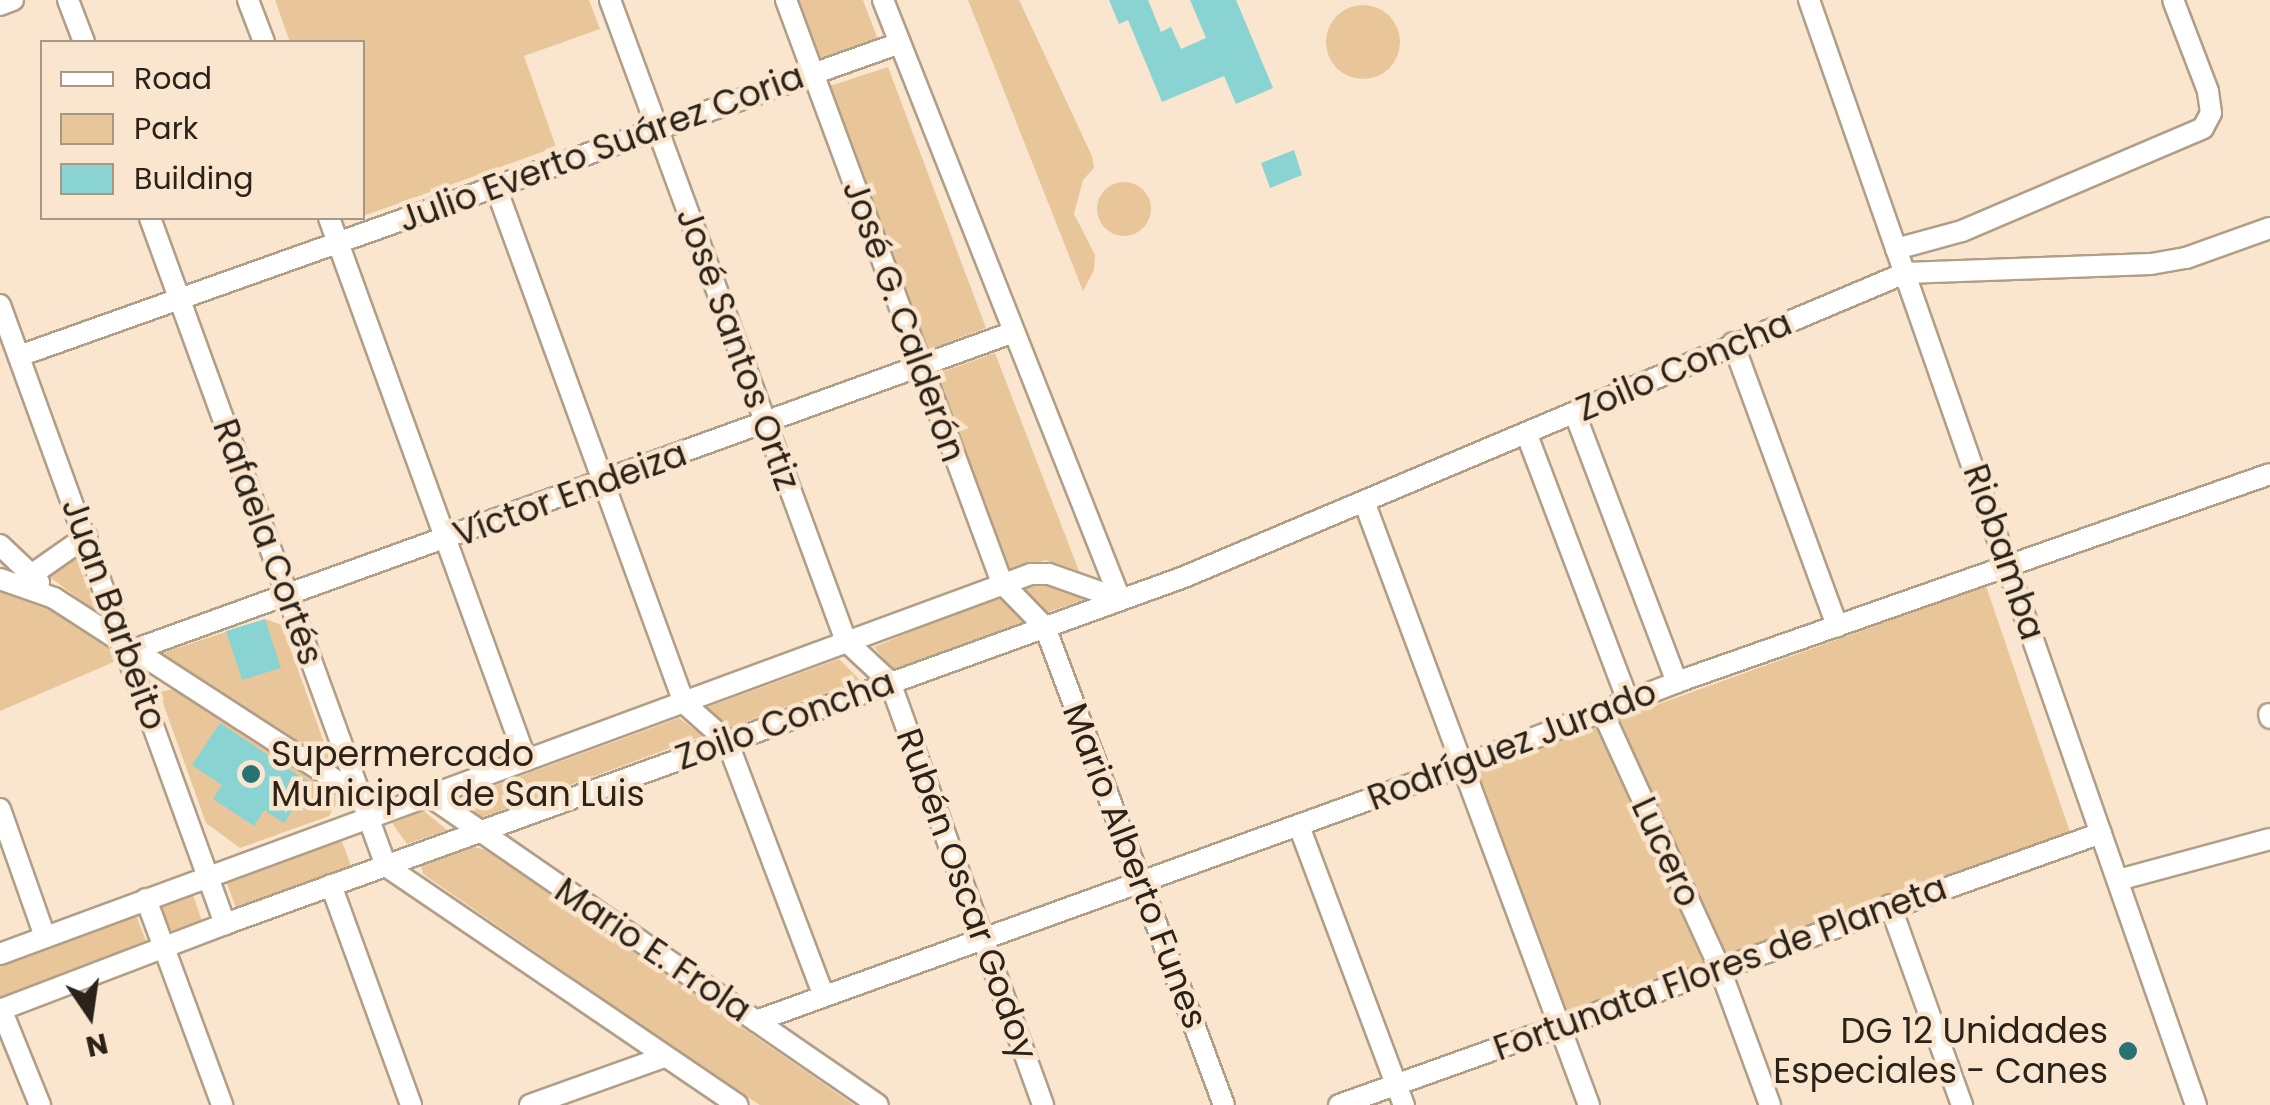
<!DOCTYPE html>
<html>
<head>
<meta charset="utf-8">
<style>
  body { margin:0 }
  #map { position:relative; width:2270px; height:1105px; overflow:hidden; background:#fae6ce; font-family:Poppins,sans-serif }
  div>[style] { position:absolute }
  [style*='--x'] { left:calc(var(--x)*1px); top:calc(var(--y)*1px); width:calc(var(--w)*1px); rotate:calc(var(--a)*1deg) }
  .green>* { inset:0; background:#e9c699 }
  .round { border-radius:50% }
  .building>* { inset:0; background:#8ad3d3 }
  .roads { filter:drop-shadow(2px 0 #b19e87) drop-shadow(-2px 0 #b19e87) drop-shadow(0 2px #b19e87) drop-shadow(0 -2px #b19e87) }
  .minor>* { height:20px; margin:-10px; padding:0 10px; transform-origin:10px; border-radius:10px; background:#fff }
  .dots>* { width:28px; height:28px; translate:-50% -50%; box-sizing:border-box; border:5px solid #fae6ce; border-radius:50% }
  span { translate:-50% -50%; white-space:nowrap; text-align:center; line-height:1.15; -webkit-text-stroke:9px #fae6ce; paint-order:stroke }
  .street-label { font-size:35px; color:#2b231a }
  .poi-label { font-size:35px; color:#2b231a }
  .left { translate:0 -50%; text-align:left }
  .right { translate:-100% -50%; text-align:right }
  .legend { position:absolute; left:40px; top:40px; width:325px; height:180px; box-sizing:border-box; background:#fae6ce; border:2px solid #a79886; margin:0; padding:12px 18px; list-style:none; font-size:30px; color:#2b231a }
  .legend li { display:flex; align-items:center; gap:20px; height:50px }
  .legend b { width:50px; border:2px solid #a79886 }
  .north { position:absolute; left:40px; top:965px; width:100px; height:100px; -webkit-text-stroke:8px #fae6ce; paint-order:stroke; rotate:167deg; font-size:28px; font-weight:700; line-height:40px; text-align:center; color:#2b231a }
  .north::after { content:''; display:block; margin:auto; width:35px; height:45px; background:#2b231a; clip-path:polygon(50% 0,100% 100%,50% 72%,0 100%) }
</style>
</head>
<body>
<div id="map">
  <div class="green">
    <i style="clip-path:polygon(275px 0,589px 0,600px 29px,524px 56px,556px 147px,363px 216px,362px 42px,290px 42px)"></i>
    <i style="clip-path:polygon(797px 0,863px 0,879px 42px,820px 63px)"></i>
    <i style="clip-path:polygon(968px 0,1019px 0,1092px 156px,1094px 168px,1083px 180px,1074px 214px,1095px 255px,1094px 270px,1083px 291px)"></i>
    <i class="round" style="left:1326px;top:5px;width:74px;height:74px"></i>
    <i style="clip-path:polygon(888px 67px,986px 328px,928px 350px,830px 86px)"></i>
    <i class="round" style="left:1097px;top:182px;width:54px;height:54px"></i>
    <i style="clip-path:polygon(995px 353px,1079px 571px,1046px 560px,1010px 572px,934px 375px)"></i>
    <i style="clip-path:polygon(76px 554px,98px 613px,47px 575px)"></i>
    <i style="clip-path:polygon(1039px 583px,1056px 585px,1086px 599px,1045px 613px,1022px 589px)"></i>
    <i style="clip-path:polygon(1986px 586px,2072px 838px,1567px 1014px,1476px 770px)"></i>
    <i style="clip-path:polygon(0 589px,42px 605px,109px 646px,116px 661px,0 711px)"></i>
    <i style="clip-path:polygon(1001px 594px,1026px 621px,893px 671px,874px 647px)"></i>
    <i style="clip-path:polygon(265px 619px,282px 625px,332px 765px,159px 654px)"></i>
    <i style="clip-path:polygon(839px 659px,860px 680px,726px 729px,705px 708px)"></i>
    <i style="clip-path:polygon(179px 688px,339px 799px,329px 816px,240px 848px,206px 823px,159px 692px)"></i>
    <i style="clip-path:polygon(679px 718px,703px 736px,478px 819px,453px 801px)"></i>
    <i style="clip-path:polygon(424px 811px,447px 830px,407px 844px,392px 823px)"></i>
    <i style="clip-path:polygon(341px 839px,351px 866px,236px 908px,226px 881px)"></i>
    <i style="clip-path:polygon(465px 845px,486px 850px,854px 1105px,760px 1105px,709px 1072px,423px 874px,420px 862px)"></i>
    <i style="clip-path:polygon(193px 895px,203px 924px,171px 935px,161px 907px)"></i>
    <i style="clip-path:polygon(136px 915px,148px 946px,0 1000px,0 964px)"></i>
  </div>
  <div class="building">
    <i style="clip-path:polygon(1109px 0,1148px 0,1161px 32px,1171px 27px,1181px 49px,1206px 38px,1190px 0,1236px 0,1273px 88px,1236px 104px,1224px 76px,1162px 102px,1128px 20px,1119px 24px)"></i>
    <i style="clip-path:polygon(1294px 150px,1302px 175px,1270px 188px,1261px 163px)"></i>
    <i style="clip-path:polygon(265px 619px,281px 668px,242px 680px,226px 631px)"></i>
    <i style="clip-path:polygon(220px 723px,310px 783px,284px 823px,264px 810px,254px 826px,213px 799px,222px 785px,192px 765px)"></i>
  </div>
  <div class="roads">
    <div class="minor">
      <i style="--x:68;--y:0;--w:45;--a:69.1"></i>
      <i style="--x:248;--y:0;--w:45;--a:69.1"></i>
      <i style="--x:610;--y:0;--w:683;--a:69.79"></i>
      <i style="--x:846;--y:641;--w:60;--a:43"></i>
      <i style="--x:890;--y:682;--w:450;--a:70.1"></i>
      <i style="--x:786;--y:0;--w:622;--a:69.67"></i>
      <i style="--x:1002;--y:583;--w:62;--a:45.7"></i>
      <i style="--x:1045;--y:627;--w:510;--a:69.47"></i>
      <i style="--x:883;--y:0;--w:644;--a:68.41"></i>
      <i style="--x:1809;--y:0;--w:1171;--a:70.7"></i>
      <i style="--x:0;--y:5;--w:14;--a:-21"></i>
      <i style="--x:495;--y:185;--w:551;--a:69.95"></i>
      <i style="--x:684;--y:703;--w:57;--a:41.5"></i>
      <i style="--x:727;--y:741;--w:271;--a:69.2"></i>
      <i style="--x:150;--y:218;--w:690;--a:69.99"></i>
      <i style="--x:386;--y:866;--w:425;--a:34.2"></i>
      <i style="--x:329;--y:218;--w:577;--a:70.03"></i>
      <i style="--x:1896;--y:249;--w:68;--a:-15.3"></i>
      <i style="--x:1962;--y:231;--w:262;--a:-23.1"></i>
      <i style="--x:2203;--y:128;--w:17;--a:-62"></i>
      <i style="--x:2211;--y:113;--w:22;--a:-98"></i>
      <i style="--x:2208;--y:91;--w:97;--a:-111"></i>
      <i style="--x:0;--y:305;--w:659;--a:70.02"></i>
      <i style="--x:1733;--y:343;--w:302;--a:69.8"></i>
      <i style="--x:19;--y:356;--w:935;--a:-19.56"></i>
      <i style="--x:1575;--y:414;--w:287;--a:69.2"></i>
      <i style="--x:1527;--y:435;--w:285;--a:69.2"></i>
      <i style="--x:1365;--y:504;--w:641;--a:69.56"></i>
      <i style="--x:0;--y:545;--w:54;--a:43.5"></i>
      <i style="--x:0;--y:579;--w:57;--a:19.4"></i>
      <i style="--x:54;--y:598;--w:363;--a:32.9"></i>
      <i style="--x:17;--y:585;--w:85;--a:-35"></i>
      <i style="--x:128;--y:652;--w:939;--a:-19.86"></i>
      <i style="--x:1602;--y:711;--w:284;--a:65.4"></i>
      <i style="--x:1720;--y:969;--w:145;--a:69.8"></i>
      <i style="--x:2269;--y:714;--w:4;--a:76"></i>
      <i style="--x:428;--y:795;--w:546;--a:34.56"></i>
      <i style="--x:0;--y:809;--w:136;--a:70.6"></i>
      <i style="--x:1299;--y:826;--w:298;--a:69.4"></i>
      <i style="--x:2118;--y:880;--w:157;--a:-15.1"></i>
      <i style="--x:331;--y:885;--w:234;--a:70"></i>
      <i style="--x:146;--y:899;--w:220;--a:69.7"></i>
      <i style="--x:1890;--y:905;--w:213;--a:70.2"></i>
      <i style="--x:0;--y:954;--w:1099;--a:-20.23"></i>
      <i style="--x:1031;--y:574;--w:18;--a:0"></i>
      <i style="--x:1049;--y:574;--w:75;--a:19.4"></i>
      <i style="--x:1;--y:1009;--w:104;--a:67.9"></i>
      <i style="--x:0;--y:1010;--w:241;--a:-20.9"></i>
      <i style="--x:225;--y:924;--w:1020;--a:-19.89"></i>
      <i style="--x:1184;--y:577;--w:782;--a:-22.86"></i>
      <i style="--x:1905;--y:273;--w:246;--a:-2.1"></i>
      <i style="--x:2151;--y:264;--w:36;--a:-10"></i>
      <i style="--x:2186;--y:258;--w:89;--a:-19.7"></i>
      <i style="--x:756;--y:1021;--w:751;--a:-19.86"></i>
      <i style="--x:1462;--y:766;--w:231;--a:-21.3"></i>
      <i style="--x:1677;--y:682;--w:628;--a:-19.33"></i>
      <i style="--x:530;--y:1105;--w:142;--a:-19.7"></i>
      <i style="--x:1339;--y:1105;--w:809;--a:-19.64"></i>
    </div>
  </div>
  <div class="dots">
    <i style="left:251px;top:774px;background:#277273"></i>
    <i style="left:2128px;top:1051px;background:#277273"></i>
  </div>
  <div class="street-label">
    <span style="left:601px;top:148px;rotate:-20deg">Julio Everto Suárez Coria</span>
    <span style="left:904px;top:321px;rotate:70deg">José G. Calderón</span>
    <span style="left:738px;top:349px;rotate:70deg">José Santos Ortiz</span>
    <span style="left:1684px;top:366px;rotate:-23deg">Zoilo Concha</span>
    <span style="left:570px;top:494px;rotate:-20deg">Víctor Endeiza</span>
    <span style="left:268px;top:542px;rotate:70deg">Rafaela Cortés</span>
    <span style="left:2004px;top:552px;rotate:71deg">Riobamba</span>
    <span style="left:114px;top:614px;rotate:70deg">Juan Barbeito</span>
    <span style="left:785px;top:720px;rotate:-20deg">Zoilo Concha</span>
    <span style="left:1512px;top:745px;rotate:-21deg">Rodríguez Jurado</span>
    <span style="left:1666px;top:852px;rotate:65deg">Lucero</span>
    <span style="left:1135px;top:866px;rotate:69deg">Mario Alberto Funes</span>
    <span style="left:967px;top:894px;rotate:70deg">Rubén Oscar Godoy</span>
    <span style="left:653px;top:950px;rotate:34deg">Mario E. Frola</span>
    <span style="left:1720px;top:968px;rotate:-20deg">Fortunata Flores de Planeta</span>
  </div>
  <div class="poi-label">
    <span class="left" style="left:271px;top:774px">Supermercado<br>Municipal de San Luis</span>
    <span class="right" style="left:2108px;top:1051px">DG 12 Unidades<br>Especiales - Canes</span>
  </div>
  <ul class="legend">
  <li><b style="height:12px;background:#fff"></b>Road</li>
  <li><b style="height:28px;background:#e9c699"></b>Park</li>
  <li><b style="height:28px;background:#8ad3d3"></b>Building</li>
  </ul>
  <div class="north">N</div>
</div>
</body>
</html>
